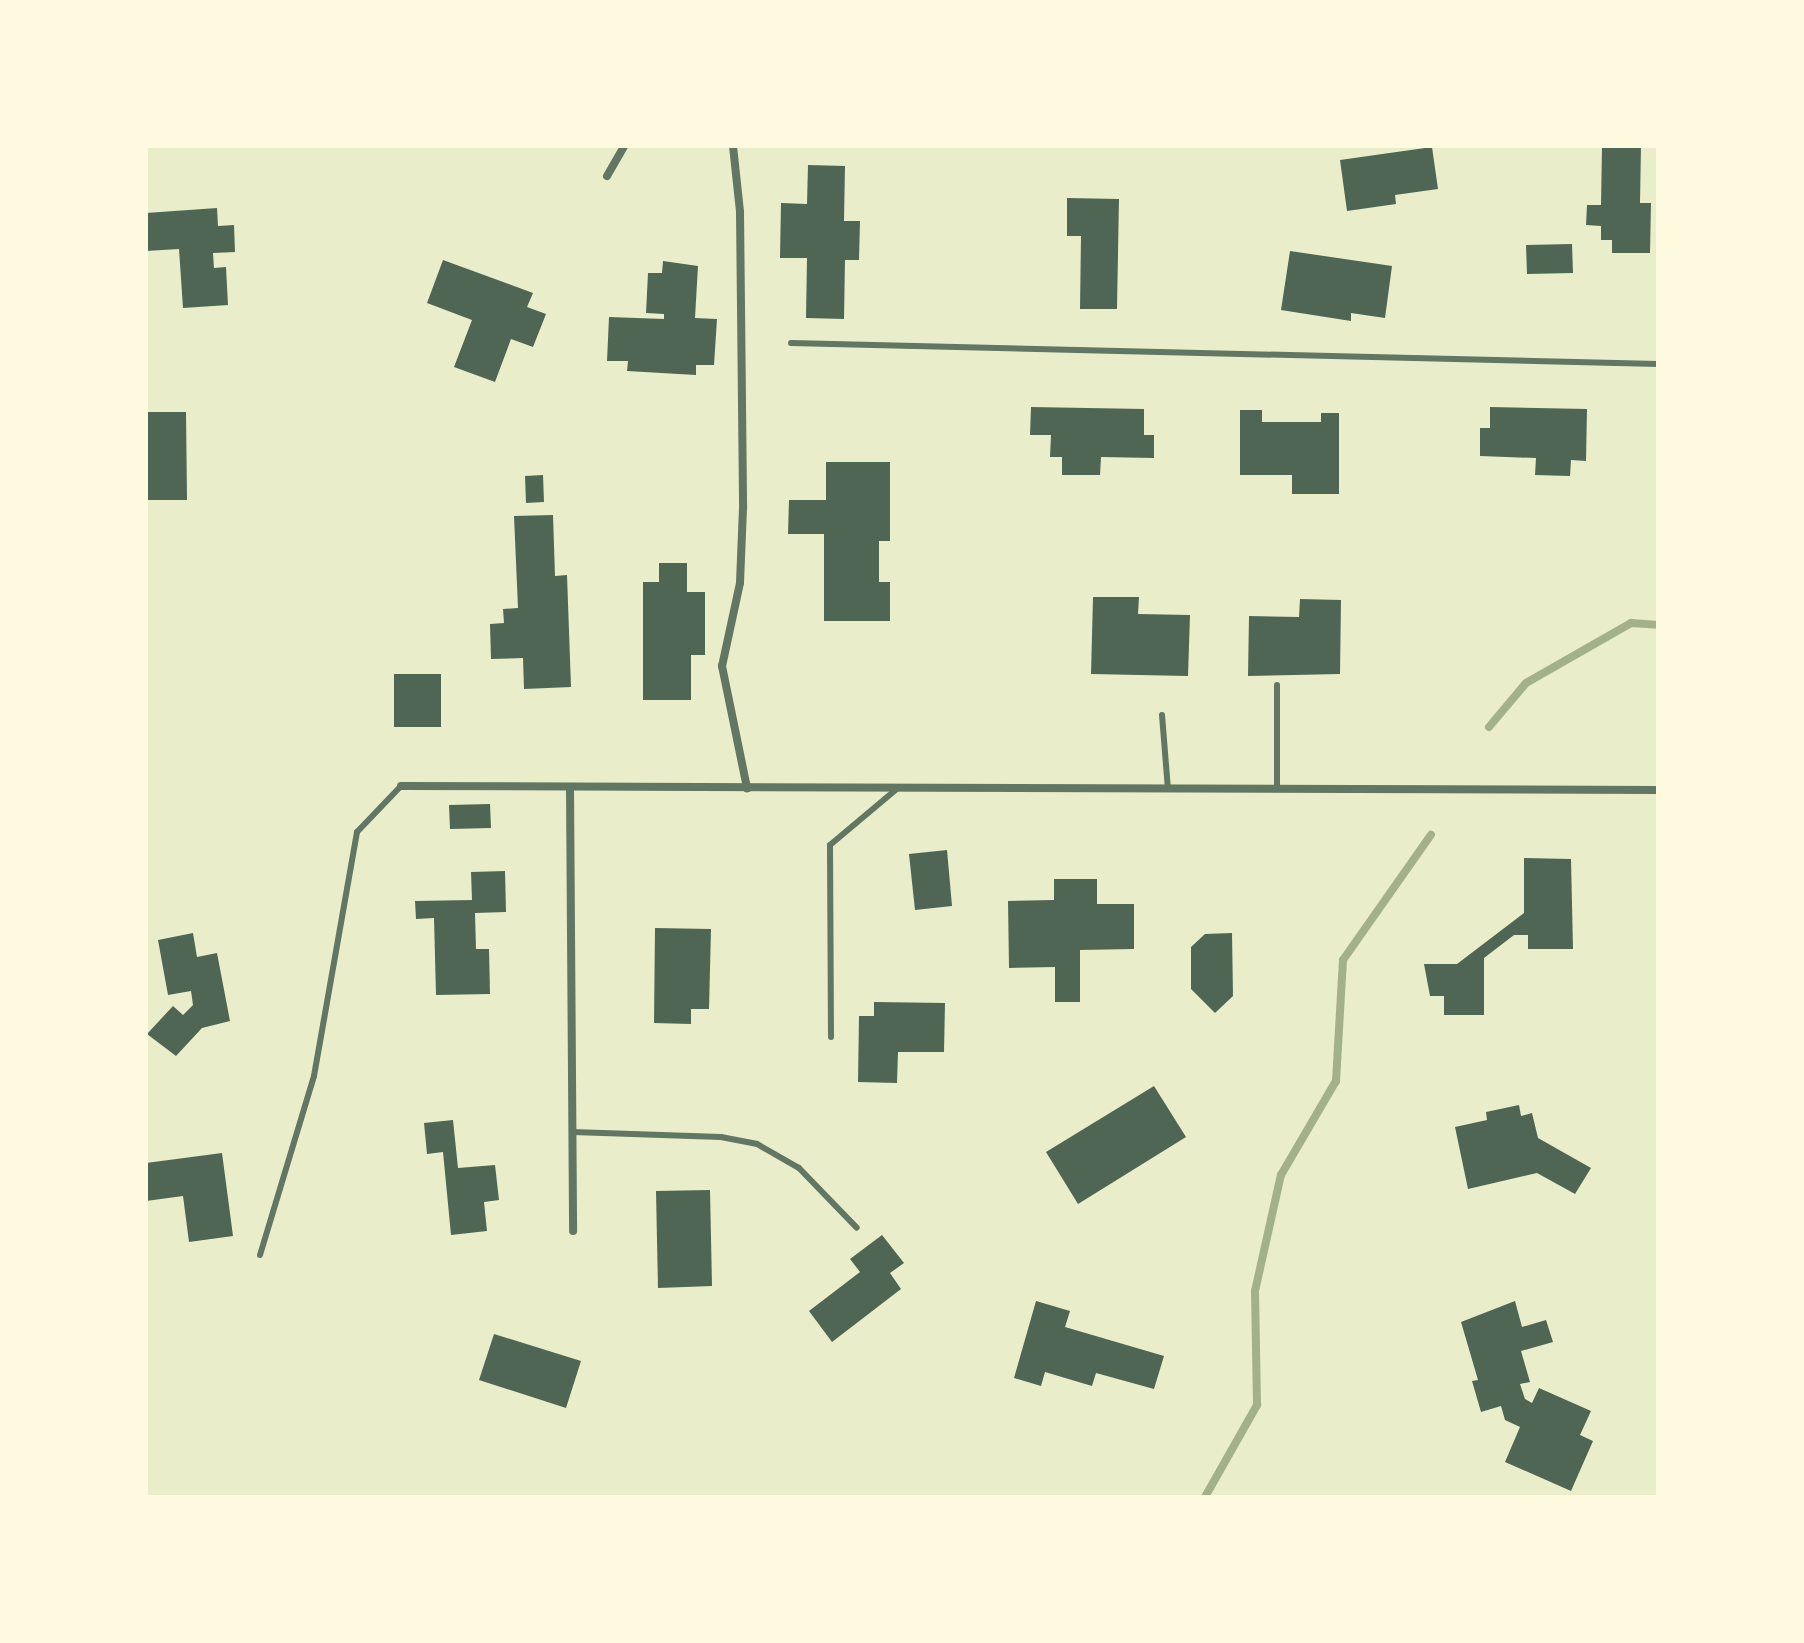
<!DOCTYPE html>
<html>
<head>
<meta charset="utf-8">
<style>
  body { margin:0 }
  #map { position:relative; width:1804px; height:1643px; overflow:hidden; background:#e9edc9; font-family:"Roboto Condensed",sans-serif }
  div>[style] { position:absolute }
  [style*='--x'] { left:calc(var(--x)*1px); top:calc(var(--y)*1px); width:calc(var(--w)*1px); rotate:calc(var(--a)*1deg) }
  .stream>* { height:8px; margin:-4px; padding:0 4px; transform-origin:4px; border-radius:4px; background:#a3b18a }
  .building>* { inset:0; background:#4f6655 }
  .service>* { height:6px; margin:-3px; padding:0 3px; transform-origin:3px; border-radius:3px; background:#617663 }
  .minor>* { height:8px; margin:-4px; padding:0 4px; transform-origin:4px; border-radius:4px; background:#617663 }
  span { translate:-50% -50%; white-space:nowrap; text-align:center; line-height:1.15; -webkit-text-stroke:6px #fefae0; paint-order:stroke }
  .frame { position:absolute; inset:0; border:148px solid #fefae0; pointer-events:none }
</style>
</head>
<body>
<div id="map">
  <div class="stream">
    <i style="--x:1489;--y:727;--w:57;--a:-49.9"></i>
    <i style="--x:1526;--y:683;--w:121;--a:-29.7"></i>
    <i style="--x:1631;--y:623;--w:27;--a:4"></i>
    <i style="--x:1205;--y:1497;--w:106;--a:-60.5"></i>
    <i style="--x:1257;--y:1405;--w:114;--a:-91"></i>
    <i style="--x:1255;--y:1291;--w:119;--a:-77.4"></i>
    <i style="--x:1281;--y:1175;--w:109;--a:-59.7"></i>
    <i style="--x:1336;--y:1081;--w:121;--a:-86.7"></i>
    <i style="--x:1343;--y:960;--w:153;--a:-54.9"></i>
  </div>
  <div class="building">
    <i style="clip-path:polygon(1602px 146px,1641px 146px,1640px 203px,1651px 203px,1650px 253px,1612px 253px,1612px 240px,1601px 240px,1601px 226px,1586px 225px,1587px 205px,1601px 205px)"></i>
    <i style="clip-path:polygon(1432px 147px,1438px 189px,1395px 195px,1396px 204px,1347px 211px,1340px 160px)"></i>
    <i style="clip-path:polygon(808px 165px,845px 166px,844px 221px,860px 221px,859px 260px,845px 260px,844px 319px,806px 318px,807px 258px,780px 258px,781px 203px,807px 204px)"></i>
    <i style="clip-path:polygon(1067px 198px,1119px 199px,1117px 309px,1080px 309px,1081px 236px,1067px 236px)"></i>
    <i style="clip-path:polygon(217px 208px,218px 226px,234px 225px,235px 252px,213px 253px,214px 268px,226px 267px,228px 305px,183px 308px,179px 249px,146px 251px,146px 213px)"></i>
    <i style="clip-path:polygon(1572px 244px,1573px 273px,1527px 274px,1526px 245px)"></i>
    <i style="clip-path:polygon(1290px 251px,1392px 266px,1385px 318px,1351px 313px,1351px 321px,1281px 310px)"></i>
    <i style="clip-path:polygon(443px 260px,533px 293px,527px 307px,546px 314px,533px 347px,511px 339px,495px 382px,454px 367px,472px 320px,427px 303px)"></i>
    <i style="clip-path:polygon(663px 261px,698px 266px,695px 318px,717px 319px,714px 365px,696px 365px,696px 375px,627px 371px,628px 361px,607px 361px,609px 317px,664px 319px,664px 314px,646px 313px,648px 273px,662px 273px)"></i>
    <i style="clip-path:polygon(1031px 407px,1144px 409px,1144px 435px,1154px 435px,1154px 458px,1101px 457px,1100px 475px,1062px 475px,1062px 457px,1050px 457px,1051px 435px,1030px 435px)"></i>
    <i style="clip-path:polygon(1490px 407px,1587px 409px,1586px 461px,1571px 460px,1570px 476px,1535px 475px,1536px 458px,1480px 456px,1480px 428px,1490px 428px)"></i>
    <i style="clip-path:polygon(1240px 410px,1262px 410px,1262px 422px,1321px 422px,1321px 413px,1339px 413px,1339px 494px,1292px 494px,1292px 475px,1240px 475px)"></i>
    <i style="clip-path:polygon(146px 412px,186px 412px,187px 500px,146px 500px)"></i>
    <i style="clip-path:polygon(826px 462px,890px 462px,890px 541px,879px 541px,879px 582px,890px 582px,890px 621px,824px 621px,824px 534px,788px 534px,789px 500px,826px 500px)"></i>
    <i style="clip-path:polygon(543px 475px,544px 502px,526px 503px,525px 476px)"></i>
    <i style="clip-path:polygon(553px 515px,555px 576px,567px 575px,571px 687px,524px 689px,523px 658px,491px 659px,490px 624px,504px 623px,503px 609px,518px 608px,514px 516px)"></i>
    <i style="clip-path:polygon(659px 563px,687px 563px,687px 592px,705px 592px,705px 655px,691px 655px,691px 700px,643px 700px,643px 582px,659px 582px)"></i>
    <i style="clip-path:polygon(1093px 597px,1139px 597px,1138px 614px,1190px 615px,1188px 676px,1091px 674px)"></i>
    <i style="clip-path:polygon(1300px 599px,1341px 600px,1340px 674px,1248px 676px,1249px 616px,1299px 617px)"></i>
    <i style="clip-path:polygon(394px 674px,441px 674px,441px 727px,394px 727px)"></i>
    <i style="clip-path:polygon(490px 804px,491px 828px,450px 829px,449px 805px)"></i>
    <i style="clip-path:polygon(947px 850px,952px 906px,915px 910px,909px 854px)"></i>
    <i style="clip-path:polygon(1524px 858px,1571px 859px,1573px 949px,1528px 949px,1528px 935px,1514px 935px,1484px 958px,1484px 1015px,1444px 1015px,1444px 996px,1430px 996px,1424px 964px,1457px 964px,1524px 913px)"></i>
    <i style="clip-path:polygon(505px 871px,506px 912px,475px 913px,476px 949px,489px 949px,490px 994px,436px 995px,434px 918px,416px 919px,415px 901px,472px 900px,471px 872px)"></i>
    <i style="clip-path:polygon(1054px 879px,1097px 879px,1097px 904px,1134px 904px,1134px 949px,1080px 950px,1080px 1002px,1055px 1002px,1055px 967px,1009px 968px,1008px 901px,1054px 900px)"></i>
    <i style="clip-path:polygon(655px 928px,711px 929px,709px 1009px,691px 1009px,691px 1024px,654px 1023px)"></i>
    <i style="clip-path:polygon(193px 933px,197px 957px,217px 953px,230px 1021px,202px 1028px,176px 1056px,147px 1034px,173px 1006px,183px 1015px,193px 1005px,191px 991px,168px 995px,158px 940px)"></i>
    <i style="clip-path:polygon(1232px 933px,1233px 996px,1215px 1013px,1191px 989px,1191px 947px,1205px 934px)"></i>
    <i style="clip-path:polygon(874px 1002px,945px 1003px,944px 1052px,898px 1052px,897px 1083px,858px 1082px,859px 1016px,874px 1016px)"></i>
    <i style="clip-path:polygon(1154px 1086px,1186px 1137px,1078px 1204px,1046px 1152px)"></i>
    <i style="clip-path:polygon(1519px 1105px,1521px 1116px,1532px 1113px,1538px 1138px,1591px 1168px,1575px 1194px,1537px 1173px,1468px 1189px,1455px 1127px,1487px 1120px,1486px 1112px)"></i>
    <i style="clip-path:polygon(453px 1120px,458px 1168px,495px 1165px,499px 1200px,484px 1202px,487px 1231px,451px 1235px,443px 1152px,427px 1154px,424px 1123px)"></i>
    <i style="clip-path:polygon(222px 1153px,233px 1236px,189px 1242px,183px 1196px,146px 1201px,146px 1163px)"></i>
    <i style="clip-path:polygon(710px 1190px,712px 1286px,658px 1288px,656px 1191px)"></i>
    <i style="clip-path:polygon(882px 1235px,904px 1263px,890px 1273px,901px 1289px,832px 1342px,809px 1311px,860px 1272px,850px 1259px)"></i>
    <i style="clip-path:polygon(1036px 1301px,1070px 1311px,1065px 1327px,1164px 1356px,1154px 1389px,1096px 1373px,1092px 1386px,1045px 1372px,1041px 1386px,1014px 1378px)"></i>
    <i style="clip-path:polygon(1515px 1301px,1522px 1327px,1546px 1320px,1553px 1342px,1521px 1351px,1530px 1382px,1520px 1384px,1525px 1399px,1532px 1403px,1539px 1388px,1591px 1411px,1580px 1435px,1593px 1441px,1571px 1491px,1505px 1462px,1520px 1427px,1505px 1420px,1501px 1406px,1481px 1412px,1472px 1381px,1478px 1380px,1461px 1322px)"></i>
    <i style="clip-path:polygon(494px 1334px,581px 1361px,566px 1408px,479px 1380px)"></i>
  </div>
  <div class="service">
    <i style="--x:791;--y:343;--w:867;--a:1.39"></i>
    <i style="--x:1162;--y:715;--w:74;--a:85.4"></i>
    <i style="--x:1277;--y:789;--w:104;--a:-90"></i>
    <i style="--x:831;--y:1037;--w:192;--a:-90.3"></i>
    <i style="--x:830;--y:845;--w:89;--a:-40"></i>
    <i style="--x:573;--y:1132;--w:148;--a:1.9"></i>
    <i style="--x:721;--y:1137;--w:37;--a:11"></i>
    <i style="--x:757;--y:1144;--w:48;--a:29.7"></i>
    <i style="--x:799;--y:1168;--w:83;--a:46"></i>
    <i style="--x:260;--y:1255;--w:187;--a:-73.2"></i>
    <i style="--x:314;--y:1076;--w:248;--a:-80"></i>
    <i style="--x:357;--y:832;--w:64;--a:-46.3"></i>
  </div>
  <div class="minor">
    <i style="--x:733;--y:146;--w:66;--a:83.9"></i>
    <i style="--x:740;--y:212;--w:296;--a:89.4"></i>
    <i style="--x:743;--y:508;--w:75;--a:92.3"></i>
    <i style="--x:740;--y:583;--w:85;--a:102.2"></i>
    <i style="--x:722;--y:666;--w:125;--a:78.4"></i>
    <i style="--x:607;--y:176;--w:34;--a:-60"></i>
    <i style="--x:401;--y:786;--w:1257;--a:0.18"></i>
    <i style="--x:570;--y:788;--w:443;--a:89.6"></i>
  </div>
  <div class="frame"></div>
</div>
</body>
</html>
